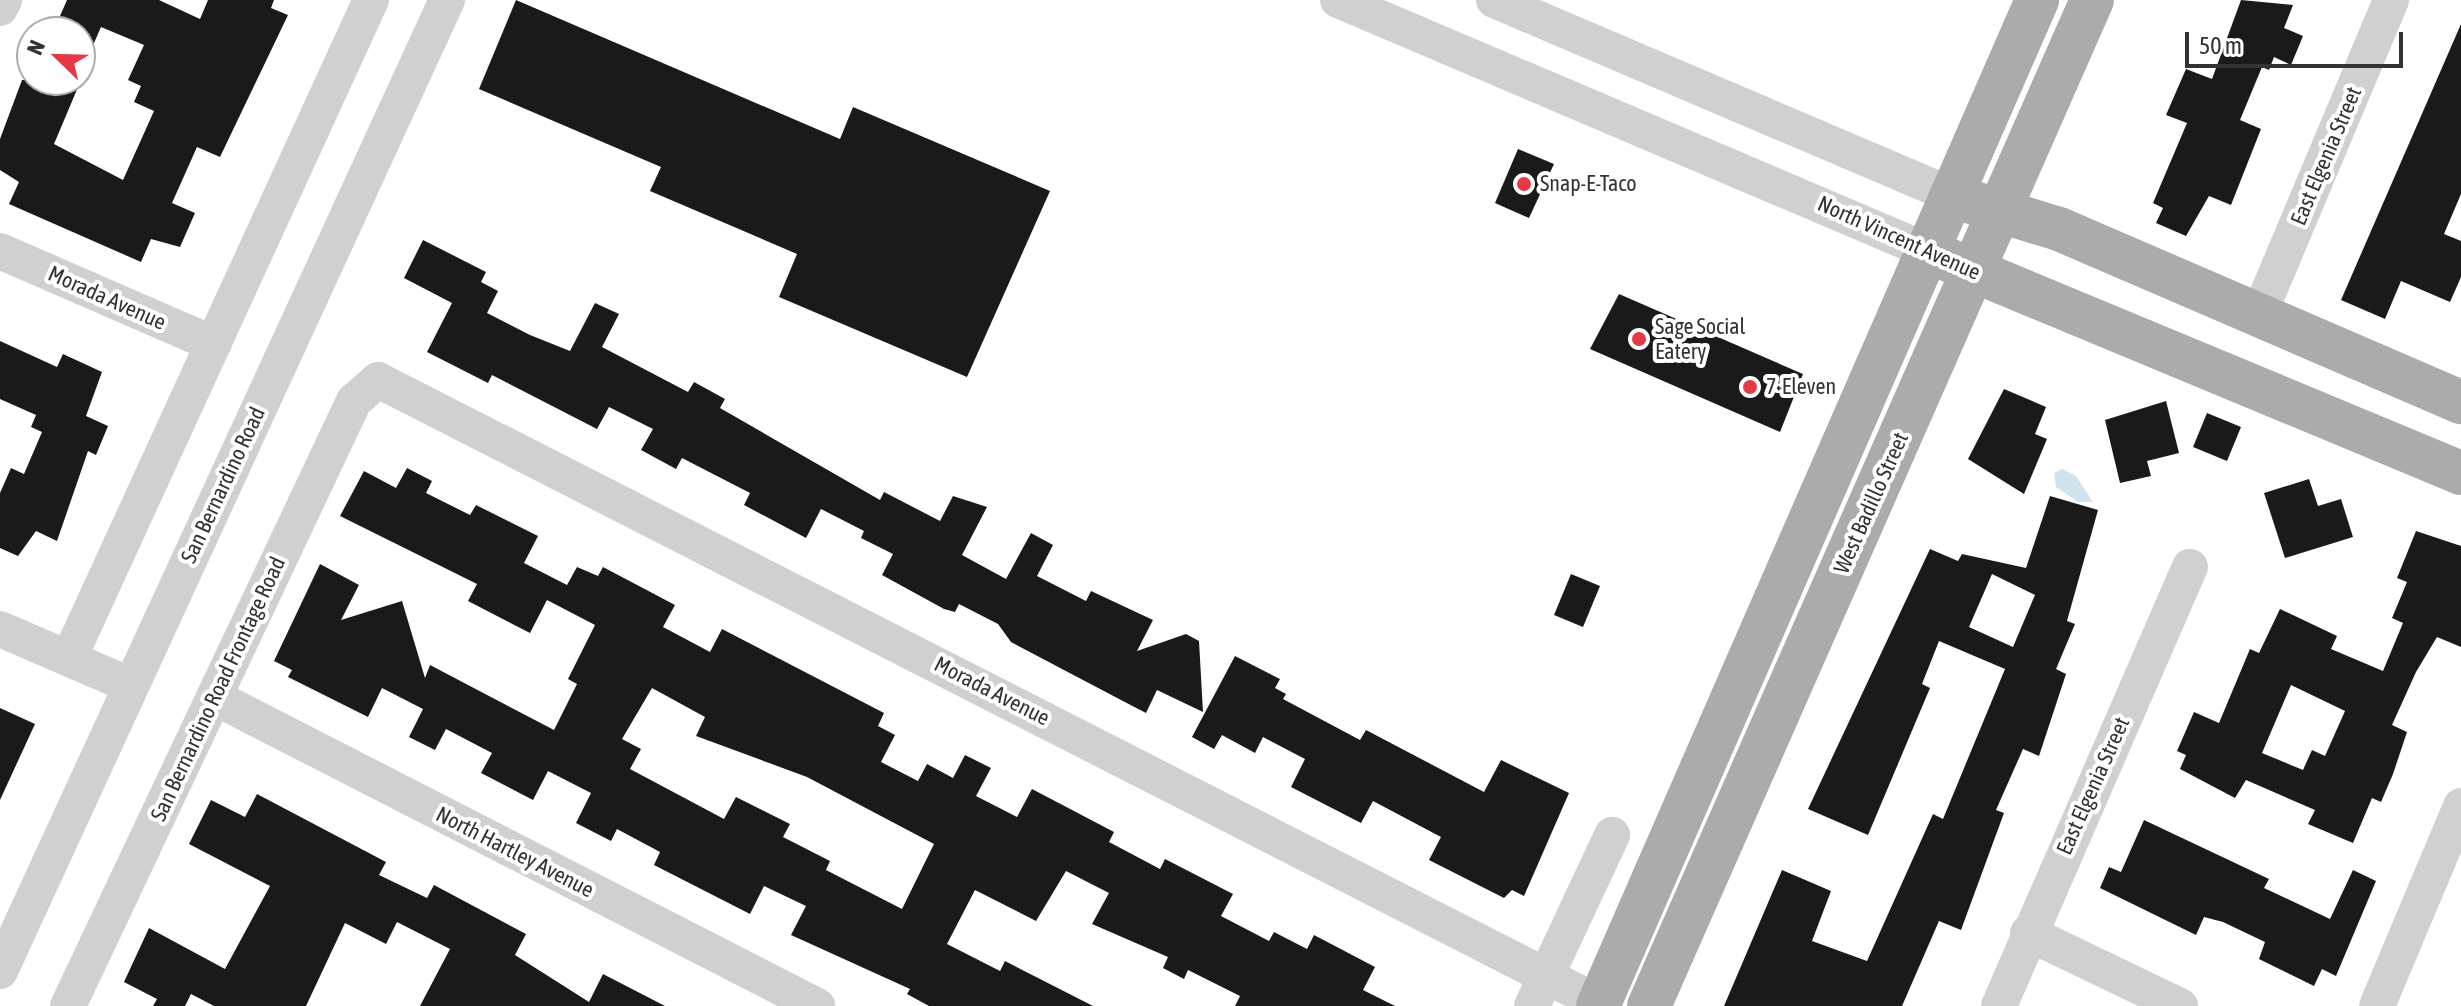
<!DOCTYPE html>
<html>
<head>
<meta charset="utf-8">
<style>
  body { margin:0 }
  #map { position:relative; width:2461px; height:1006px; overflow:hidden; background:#fff; font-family:"Asap Condensed",sans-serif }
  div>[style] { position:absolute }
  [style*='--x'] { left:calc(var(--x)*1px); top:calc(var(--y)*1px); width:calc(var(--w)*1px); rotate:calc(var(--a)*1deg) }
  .water>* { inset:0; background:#cfe2ee }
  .building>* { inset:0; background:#1a1a1a }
  .minor>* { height:36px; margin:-18px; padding:0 18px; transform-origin:18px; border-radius:18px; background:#d0d0d0 }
  .major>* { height:44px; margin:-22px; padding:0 22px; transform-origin:22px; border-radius:22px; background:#ababab }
  .dots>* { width:22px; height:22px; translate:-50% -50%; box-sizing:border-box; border:4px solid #fff; border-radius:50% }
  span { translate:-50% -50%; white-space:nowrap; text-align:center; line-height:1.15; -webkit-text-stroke:8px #fff; paint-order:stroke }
  .street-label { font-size:22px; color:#333 }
  .poi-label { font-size:22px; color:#333 }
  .left { translate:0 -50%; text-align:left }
  .north { position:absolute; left:16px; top:16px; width:80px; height:80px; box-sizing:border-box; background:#fff; border:2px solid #adadad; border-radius:50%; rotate:293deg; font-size:22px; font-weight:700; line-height:32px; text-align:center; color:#333 }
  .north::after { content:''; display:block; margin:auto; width:28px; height:36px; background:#e63946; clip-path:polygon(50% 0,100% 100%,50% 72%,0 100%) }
  .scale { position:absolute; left:2185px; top:32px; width:218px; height:36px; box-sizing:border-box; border:4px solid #333; border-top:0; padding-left:10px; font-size:24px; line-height:28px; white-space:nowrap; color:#333; -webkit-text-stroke:6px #fff; paint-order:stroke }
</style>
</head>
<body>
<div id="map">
  <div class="water">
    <i style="clip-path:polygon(2062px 469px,2076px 476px,2093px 502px,2078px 502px,2056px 487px,2054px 473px)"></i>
  </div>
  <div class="building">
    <i style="clip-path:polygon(67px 0,159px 0,200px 19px,208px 0,274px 0,271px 8px,288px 15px,220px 157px,197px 147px,172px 203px,195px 213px,180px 247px,151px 239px,141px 262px,9px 204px,19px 182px,0 170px,0 139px,22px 80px,81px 80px,54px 144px,123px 180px,154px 111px,134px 102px,141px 86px,128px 80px,144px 45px,101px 27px,80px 75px,80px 32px,53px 32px)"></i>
    <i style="clip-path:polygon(516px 0,840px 139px,853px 107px,1050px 191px,967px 377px,779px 297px,797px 254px,650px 191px,661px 167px,479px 89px)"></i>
    <i style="clip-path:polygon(2241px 0,2293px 5px,2284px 28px,2303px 36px,2291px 65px,2274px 57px,2269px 70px,2262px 67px,2240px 120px,2261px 129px,2231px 205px,2209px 196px,2186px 236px,2156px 223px,2163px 208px,2153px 203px,2187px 123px,2166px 115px,2186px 69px,2212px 79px)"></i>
    <i style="clip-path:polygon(2461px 24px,2461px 194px,2444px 234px,2461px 241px,2461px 277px,2450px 302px,2401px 281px,2385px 319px,2341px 300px)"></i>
    <i style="clip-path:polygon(1518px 149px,1554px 164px,1529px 218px,1495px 203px)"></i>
    <i style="clip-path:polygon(423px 240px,486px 272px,481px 282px,498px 291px,487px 313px,530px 335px,570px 351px,595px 303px,619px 314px,602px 347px,688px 392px,694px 382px,725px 399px,720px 408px,880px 500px,884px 492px,940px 521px,953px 496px,987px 507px,962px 555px,1006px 579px,1031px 533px,1053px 545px,1037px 576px,1086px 601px,1091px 591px,1153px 620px,1137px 651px,1186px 634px,1199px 641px,1203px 712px,1157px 690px,1146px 713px,1121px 700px,1011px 642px,998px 624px,959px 604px,955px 612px,944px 609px,882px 575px,893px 554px,861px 538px,864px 531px,821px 509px,806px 538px,744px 505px,750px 493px,682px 458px,676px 469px,641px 450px,653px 429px,609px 407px,597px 429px,492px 375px,488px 383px,427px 352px,452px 303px,404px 278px)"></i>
    <i style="clip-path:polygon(1619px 294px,1803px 374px,1780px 432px,1590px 349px)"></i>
    <i style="clip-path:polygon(0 341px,57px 367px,63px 354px,102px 372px,86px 416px,108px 426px,96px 455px,88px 451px,57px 541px,36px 531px,18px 556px,0 548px,0 493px,11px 468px,24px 474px,42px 432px,31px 427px,36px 415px,0 399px)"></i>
    <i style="clip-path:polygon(2004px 389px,2046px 407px,2035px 434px,2047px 439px,2024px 494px,1968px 459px)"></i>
    <i style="clip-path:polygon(2166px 401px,2179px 453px,2147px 461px,2151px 476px,2120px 483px,2105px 420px)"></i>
    <i style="clip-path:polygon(2207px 413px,2241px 427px,2227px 461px,2193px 447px)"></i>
    <i style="clip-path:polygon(evenodd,407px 468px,432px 481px,426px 493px,470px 515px,476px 505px,538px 536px,524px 563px,567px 585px,577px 567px,598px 576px,603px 567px,675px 605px,663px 627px,710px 652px,722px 629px,884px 713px,878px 726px,895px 735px,881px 762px,918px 781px,927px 764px,953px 778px,965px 755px,991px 768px,976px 796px,1017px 817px,1032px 789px,1114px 832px,1109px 842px,1160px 869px,1165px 859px,1233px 894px,1221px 916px,1269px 941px,1274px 932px,1307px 949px,1314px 935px,1375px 967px,1363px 990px,1395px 1006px,1235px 1006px,1240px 996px,1188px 970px,1184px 979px,1163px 968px,1168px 957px,1092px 924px,1109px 893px,1066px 871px,1036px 921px,975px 890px,947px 944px,1000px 971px,1005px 961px,1093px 1006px,929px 1006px,907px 994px,910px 989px,791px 935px,806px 906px,764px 886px,750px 914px,654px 865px,660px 852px,617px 829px,611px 841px,576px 823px,591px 793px,548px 771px,533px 800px,481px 773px,492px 753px,446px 729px,435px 750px,409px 737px,423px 709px,382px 688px,368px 717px,288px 677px,292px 670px,274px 661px,320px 564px,359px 585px,341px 620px,402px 601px,425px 678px,430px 665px,554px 730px,577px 684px,568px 679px,595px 625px,547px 600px,530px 633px,468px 601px,477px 584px,340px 516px,364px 471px,396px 488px,407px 468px,652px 688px,705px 717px,696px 736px,807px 777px,934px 844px,902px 909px,826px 870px,830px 861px,783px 837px,790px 824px,736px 797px,724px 819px,630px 769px,641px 749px,622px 739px,652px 688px)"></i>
    <i style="clip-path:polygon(2309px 479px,2318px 506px,2341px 499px,2353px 537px,2285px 558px,2264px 493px)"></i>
    <i style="clip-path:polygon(evenodd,2050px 496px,2098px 510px,2067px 621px,2075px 624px,2056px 669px,2066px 674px,2039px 756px,2023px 749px,1996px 810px,2004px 813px,1961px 930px,1939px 921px,1902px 1006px,1724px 1006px,1782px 870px,1831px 891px,1812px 941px,1867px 961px,1933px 814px,1943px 819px,2005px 669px,1939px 641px,1922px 684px,1930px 688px,1868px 835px,1808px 809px,1930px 549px,1958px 561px,1962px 554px,2026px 568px,2050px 496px,1992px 574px,2035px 595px,2013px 647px,1969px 627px,1992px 574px)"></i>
    <i style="clip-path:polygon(evenodd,2416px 531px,2461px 546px,2461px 647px,2437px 637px,2416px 672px,2392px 725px,2407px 732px,2393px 774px,2381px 802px,2372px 798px,2353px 843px,2308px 824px,2315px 810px,2246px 780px,2235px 798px,2180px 769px,2186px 755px,2177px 751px,2194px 712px,2219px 723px,2250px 649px,2259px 653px,2280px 609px,2337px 636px,2331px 649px,2383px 671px,2403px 623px,2392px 618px,2407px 582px,2397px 578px,2416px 531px,2291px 685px,2345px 711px,2325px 756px,2312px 750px,2303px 770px,2262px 753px,2291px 685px)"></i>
    <i style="clip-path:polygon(1571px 574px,1600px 586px,1583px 627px,1554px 615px)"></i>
    <i style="clip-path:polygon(1235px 656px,1280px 679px,1275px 688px,1286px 694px,1283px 699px,1360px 740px,1366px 730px,1484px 792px,1501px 760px,1569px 793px,1524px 896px,1512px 890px,1504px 898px,1429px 860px,1441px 837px,1373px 801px,1361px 823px,1291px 787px,1305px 759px,1263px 737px,1255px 753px,1222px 735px,1214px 749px,1192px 737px)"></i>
    <i style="clip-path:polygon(0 708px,35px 724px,0 800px)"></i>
    <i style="clip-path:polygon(257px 794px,386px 862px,379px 875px,427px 898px,434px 885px,526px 934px,515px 955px,589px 1002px,603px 974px,665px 1006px,420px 1006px,450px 949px,397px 922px,386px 944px,345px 923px,306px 1006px,214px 1006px,191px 994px,185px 1006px,153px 1006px,157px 999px,124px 982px,149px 928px,225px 969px,270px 886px,189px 844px,211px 800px,245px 817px)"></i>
    <i style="clip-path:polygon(2144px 820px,2269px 879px,2264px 888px,2330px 919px,2353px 870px,2376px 881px,2336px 976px,2322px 969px,2314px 986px,2259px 959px,2265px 942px,2223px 922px,2204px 917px,2196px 935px,2100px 888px,2109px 867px,2121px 872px)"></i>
  </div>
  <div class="minor">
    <i style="--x:1338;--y:0;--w:641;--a:23.05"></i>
    <i style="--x:1494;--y:0;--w:500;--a:23.08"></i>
    <i style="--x:0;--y:8;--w:9;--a:-63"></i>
    <i style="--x:0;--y:251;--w:233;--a:23.5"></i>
    <i style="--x:2260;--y:312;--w:338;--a:-67.2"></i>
    <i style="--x:0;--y:629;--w:142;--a:23.3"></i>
    <i style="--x:69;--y:658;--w:724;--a:-65.35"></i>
    <i style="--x:214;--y:697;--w:678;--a:27.13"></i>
    <i style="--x:2028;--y:933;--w:169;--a:25.7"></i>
    <i style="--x:0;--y:971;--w:1069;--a:-65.28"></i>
    <i style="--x:68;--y:1006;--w:669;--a:-64.7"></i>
    <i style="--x:354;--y:401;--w:32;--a:-41"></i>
    <i style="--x:378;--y:380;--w:1377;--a:27.03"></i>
    <i style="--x:1532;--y:1006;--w:189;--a:-64.9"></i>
    <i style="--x:1999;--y:1006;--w:479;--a:-66.5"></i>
    <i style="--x:2377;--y:1006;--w:217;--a:-67.2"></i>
  </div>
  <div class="major">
    <i style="--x:1971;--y:202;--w:92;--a:17.1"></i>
    <i style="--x:2059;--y:229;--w:438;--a:23.3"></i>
    <i style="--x:1946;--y:259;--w:558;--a:22.56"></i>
    <i style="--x:1598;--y:1006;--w:1098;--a:-66.42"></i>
    <i style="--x:1649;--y:1006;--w:1099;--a:-66.23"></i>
  </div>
  <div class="dots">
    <i style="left:1524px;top:184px;background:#e63946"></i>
    <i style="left:1639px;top:339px;background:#e63946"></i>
    <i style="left:1750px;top:387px;background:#e63946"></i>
  </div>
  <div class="street-label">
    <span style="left:2326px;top:156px;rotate:-67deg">East Elgenia Street</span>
    <span style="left:1899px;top:238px;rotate:24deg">North Vincent Avenue</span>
    <span style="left:107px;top:298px;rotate:24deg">Morada Avenue</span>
    <span style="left:223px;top:485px;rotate:-65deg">San Bernardino Road</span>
    <span style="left:1871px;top:503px;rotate:-66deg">West Badillo Street</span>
    <span style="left:218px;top:689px;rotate:-65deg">San Bernardino Road Frontage Road</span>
    <span style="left:992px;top:691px;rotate:27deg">Morada Avenue</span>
    <span style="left:2093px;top:786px;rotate:-66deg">East Elgenia Street</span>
    <span style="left:515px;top:852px;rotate:27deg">North Hartley Avenue</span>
  </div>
  <div class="poi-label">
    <span class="left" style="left:1540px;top:184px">Snap-E-Taco</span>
    <span class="left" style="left:1655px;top:339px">Sage Social<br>Eatery</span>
    <span class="left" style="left:1766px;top:387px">7-Eleven</span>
  </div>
  <div class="north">N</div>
  <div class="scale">50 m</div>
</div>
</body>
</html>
